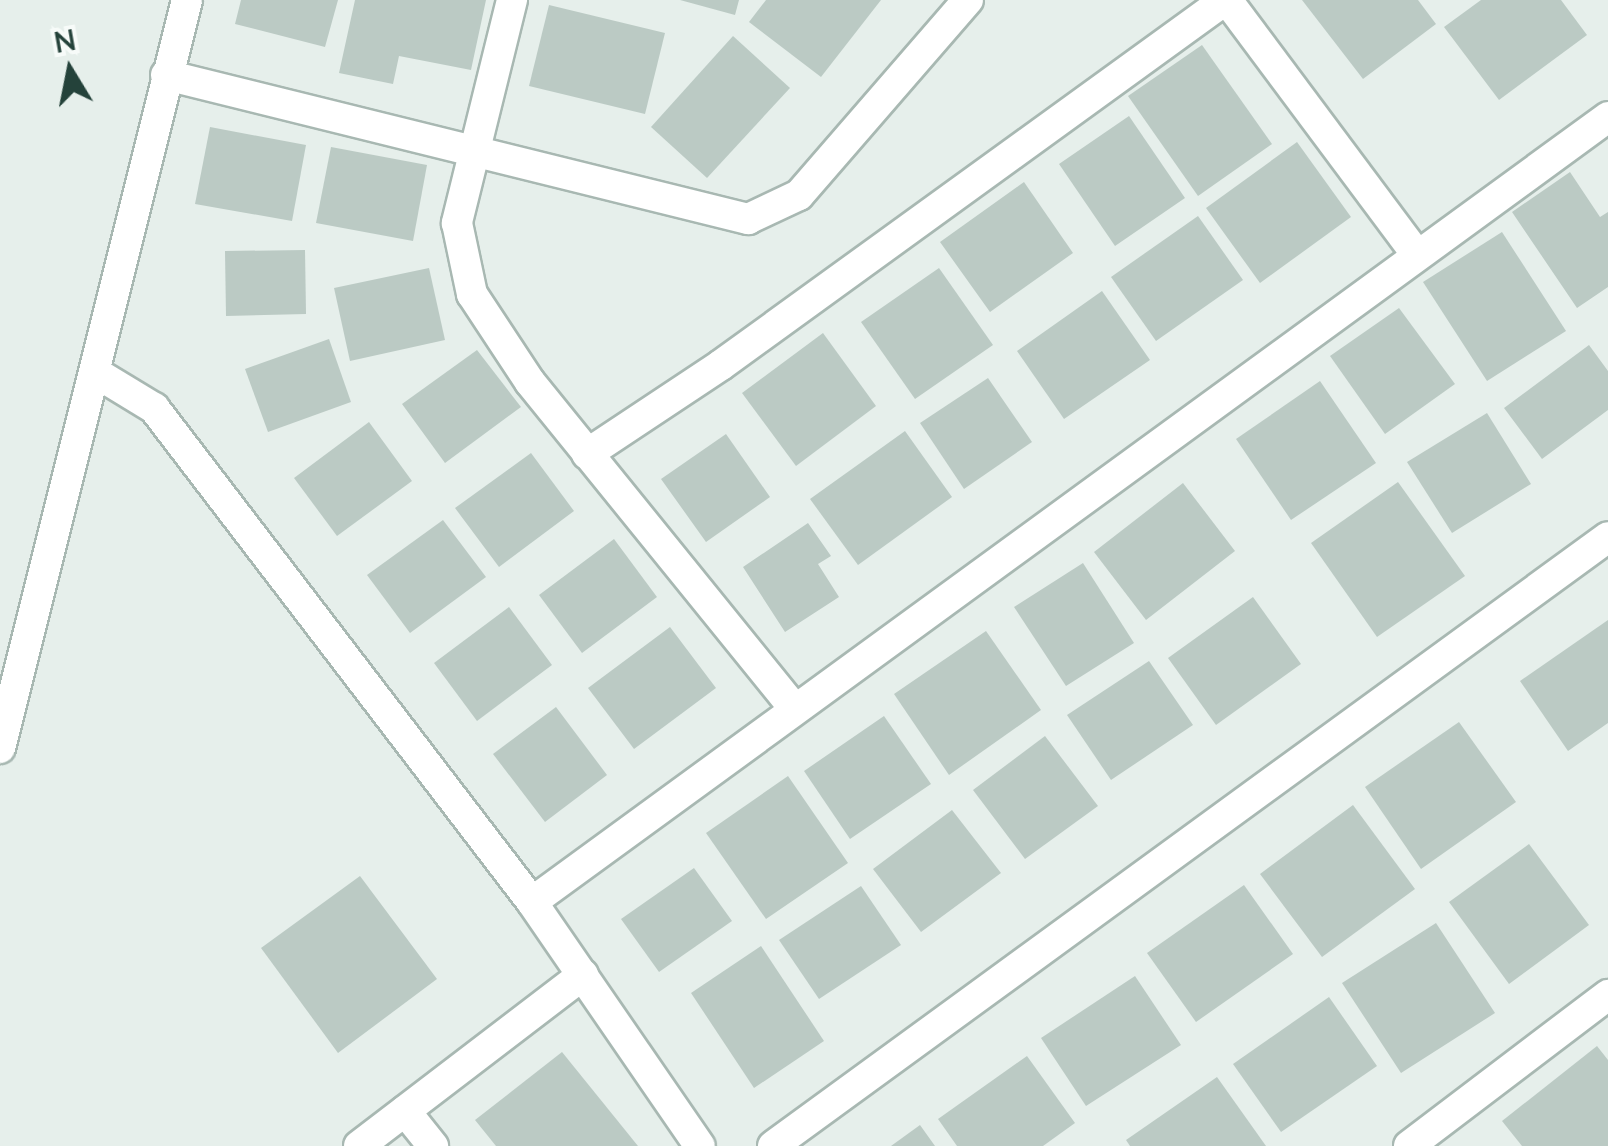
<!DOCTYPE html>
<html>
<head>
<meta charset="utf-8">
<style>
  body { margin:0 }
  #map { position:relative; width:1608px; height:1146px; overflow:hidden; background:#e6efeb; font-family:Lato,sans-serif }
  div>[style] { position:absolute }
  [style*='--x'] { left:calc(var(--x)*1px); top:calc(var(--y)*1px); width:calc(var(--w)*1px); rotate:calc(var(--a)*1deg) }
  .building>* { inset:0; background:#bbcac4 }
  .roads { filter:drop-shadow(2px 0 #a8b8b2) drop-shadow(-2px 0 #a8b8b2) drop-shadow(0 2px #a8b8b2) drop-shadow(0 -2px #a8b8b2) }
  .street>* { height:30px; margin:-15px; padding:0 15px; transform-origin:15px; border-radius:15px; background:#fff }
  .secondary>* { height:30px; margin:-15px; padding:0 15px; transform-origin:15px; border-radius:15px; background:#fff }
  span { translate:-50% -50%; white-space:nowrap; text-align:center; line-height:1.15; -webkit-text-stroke:10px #f7fbf9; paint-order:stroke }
  .north { position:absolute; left:20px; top:20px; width:100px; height:100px; -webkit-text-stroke:8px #f7fbf9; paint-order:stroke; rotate:350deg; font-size:28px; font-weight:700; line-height:40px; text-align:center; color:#24423a }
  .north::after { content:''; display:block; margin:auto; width:35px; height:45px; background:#24423a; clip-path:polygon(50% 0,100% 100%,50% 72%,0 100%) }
</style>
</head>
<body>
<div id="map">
  <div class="building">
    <i style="clip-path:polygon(241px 0,338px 0,325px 47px,235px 24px)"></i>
    <i style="clip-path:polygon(355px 0,486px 0,471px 70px,399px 56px,393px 84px,339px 73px)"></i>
    <i style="clip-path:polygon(680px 0,739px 0,735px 15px)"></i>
    <i style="clip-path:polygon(766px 0,881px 0,821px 77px,749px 22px)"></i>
    <i style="clip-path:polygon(1302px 0,1418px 0,1436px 24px,1363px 79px)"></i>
    <i style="clip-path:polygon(1481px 0,1561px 0,1587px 35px,1499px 100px,1444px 27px)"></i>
    <i style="clip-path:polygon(549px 5px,665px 33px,645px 114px,529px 86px)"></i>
    <i style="clip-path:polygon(733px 36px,790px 88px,707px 178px,651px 127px)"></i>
    <i style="clip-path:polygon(1202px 45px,1272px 144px,1198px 196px,1128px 96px)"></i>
    <i style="clip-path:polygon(1129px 116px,1185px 198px,1115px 246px,1059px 164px)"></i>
    <i style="clip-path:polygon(210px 127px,306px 145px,292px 221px,195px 204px)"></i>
    <i style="clip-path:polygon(1297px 142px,1351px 217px,1260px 283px,1206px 208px)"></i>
    <i style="clip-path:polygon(331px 147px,427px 165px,413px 241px,316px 223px)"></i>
    <i style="clip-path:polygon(1570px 172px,1600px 217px,1608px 212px,1608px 287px,1577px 308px,1512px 212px)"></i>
    <i style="clip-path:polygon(1024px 182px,1073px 253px,990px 312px,940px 242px)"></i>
    <i style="clip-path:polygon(1198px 216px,1243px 280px,1156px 341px,1111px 277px)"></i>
    <i style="clip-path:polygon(1502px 232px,1566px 331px,1487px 381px,1423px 282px)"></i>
    <i style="clip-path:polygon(305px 250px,306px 314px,226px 316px,225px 251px)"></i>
    <i style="clip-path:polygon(429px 268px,445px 340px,350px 361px,334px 288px)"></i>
    <i style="clip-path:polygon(939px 268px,993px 345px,915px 399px,861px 322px)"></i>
    <i style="clip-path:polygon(1102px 291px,1150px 360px,1064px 419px,1017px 351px)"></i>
    <i style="clip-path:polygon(1399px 308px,1455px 384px,1385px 434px,1330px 356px)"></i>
    <i style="clip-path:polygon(823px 333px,876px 406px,796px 466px,742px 393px)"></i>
    <i style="clip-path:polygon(329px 339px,351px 402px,268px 432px,245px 369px)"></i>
    <i style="clip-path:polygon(1589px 345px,1608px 371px,1608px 410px,1542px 459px,1504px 408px)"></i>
    <i style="clip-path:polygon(477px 350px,521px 407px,445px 463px,402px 404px)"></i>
    <i style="clip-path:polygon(988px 378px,1032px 442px,964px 489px,920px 423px)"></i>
    <i style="clip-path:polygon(1320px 381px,1376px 463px,1291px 520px,1236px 439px)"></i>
    <i style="clip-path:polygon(1487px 413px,1531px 484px,1452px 533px,1407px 462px)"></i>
    <i style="clip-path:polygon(369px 422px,412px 481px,337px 536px,294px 478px)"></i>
    <i style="clip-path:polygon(905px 431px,952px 497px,858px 565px,810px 499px)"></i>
    <i style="clip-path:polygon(726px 434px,770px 497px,706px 542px,661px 479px)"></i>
    <i style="clip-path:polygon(531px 453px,574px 511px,499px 567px,455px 508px)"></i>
    <i style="clip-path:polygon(1398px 482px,1465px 576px,1377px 637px,1311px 543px)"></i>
    <i style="clip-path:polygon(1183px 483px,1235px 551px,1146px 620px,1094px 552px)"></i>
    <i style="clip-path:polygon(443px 520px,486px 577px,410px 633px,367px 575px)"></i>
    <i style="clip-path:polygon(808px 523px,831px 556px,818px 564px,839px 597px,785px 632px,743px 567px)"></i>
    <i style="clip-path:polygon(614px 539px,657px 597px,582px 653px,539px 595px)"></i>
    <i style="clip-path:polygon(1083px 563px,1134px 643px,1066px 686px,1014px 607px)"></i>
    <i style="clip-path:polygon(1253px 597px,1301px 664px,1216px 725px,1168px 658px)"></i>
    <i style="clip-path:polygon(509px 607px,552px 665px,477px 721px,434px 663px)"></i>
    <i style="clip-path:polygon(1608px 620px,1608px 723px,1568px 751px,1520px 681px)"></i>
    <i style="clip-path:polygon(670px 627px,716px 688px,634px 749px,588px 688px)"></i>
    <i style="clip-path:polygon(986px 631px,1041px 710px,949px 775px,894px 694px)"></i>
    <i style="clip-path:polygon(1149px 661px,1193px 725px,1111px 780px,1067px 715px)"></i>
    <i style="clip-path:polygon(556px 707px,607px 775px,545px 822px,493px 754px)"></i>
    <i style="clip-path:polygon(884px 716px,931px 784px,850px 839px,804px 771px)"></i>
    <i style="clip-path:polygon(1459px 722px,1516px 802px,1421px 869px,1365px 787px)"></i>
    <i style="clip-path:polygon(1045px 736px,1098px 806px,1025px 859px,973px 790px)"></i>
    <i style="clip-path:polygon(788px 776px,848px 863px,766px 919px,706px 833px)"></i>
    <i style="clip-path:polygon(1353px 805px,1415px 889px,1322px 957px,1260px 874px)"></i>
    <i style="clip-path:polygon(952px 810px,1001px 873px,921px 932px,873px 869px)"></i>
    <i style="clip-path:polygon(1529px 844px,1589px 925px,1509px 984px,1449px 902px)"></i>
    <i style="clip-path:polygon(694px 868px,732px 921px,659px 972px,621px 919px)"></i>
    <i style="clip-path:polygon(360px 876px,437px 979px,338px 1053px,261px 948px)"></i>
    <i style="clip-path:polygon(1244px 885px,1293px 954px,1196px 1022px,1147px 953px)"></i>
    <i style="clip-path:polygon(861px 886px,901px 945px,819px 999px,779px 940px)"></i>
    <i style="clip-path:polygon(1436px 923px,1495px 1013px,1401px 1073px,1342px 983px)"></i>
    <i style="clip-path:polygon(761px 946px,824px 1041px,754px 1088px,691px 993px)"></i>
    <i style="clip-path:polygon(1135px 976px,1181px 1045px,1086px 1106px,1041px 1038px)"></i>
    <i style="clip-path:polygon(1329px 997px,1377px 1066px,1281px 1132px,1233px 1064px)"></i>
    <i style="clip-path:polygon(1597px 1046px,1608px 1060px,1608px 1146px,1522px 1146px,1502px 1121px)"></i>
    <i style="clip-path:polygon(562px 1052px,638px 1146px,496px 1146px,475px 1120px)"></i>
    <i style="clip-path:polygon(1027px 1056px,1075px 1123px,1043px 1146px,957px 1146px,938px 1119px)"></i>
    <i style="clip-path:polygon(1217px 1077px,1266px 1146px,1130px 1146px,1126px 1140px)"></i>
    <i style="clip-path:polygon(920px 1125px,935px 1146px,891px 1146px)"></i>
  </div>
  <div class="roads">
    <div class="street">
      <i style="--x:512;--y:0;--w:230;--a:103.9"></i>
      <i style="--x:457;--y:223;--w:73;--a:78.1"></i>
      <i style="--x:472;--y:294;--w:105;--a:56.6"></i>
      <i style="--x:530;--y:382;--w:418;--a:51"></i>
      <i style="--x:1227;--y:0;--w:314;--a:53.3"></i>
      <i style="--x:166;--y:75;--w:600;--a:13.9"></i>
      <i style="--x:748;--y:219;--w:56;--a:-25.2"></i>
      <i style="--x:799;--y:195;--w:258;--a:-49.1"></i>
      <i style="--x:587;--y:454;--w:161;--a:-33.6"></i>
      <i style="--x:721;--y:365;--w:622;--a:-35.91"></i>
      <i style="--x:532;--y:902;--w:1332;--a:-36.11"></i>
      <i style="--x:405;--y:1111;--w:45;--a:51.3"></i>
      <i style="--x:359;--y:1146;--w:282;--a:-37.4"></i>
      <i style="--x:773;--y:1146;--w:1033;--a:-36.1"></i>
      <i style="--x:1409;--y:1146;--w:250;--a:-37.2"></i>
    </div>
    <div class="secondary">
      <i style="--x:98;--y:374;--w:66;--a:31.3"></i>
      <i style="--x:154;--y:408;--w:622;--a:52.58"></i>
      <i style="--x:532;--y:902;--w:296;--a:55.5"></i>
      <i style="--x:0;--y:748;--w:771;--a:-75.96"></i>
    </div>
  </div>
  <div class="north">N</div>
</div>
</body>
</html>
